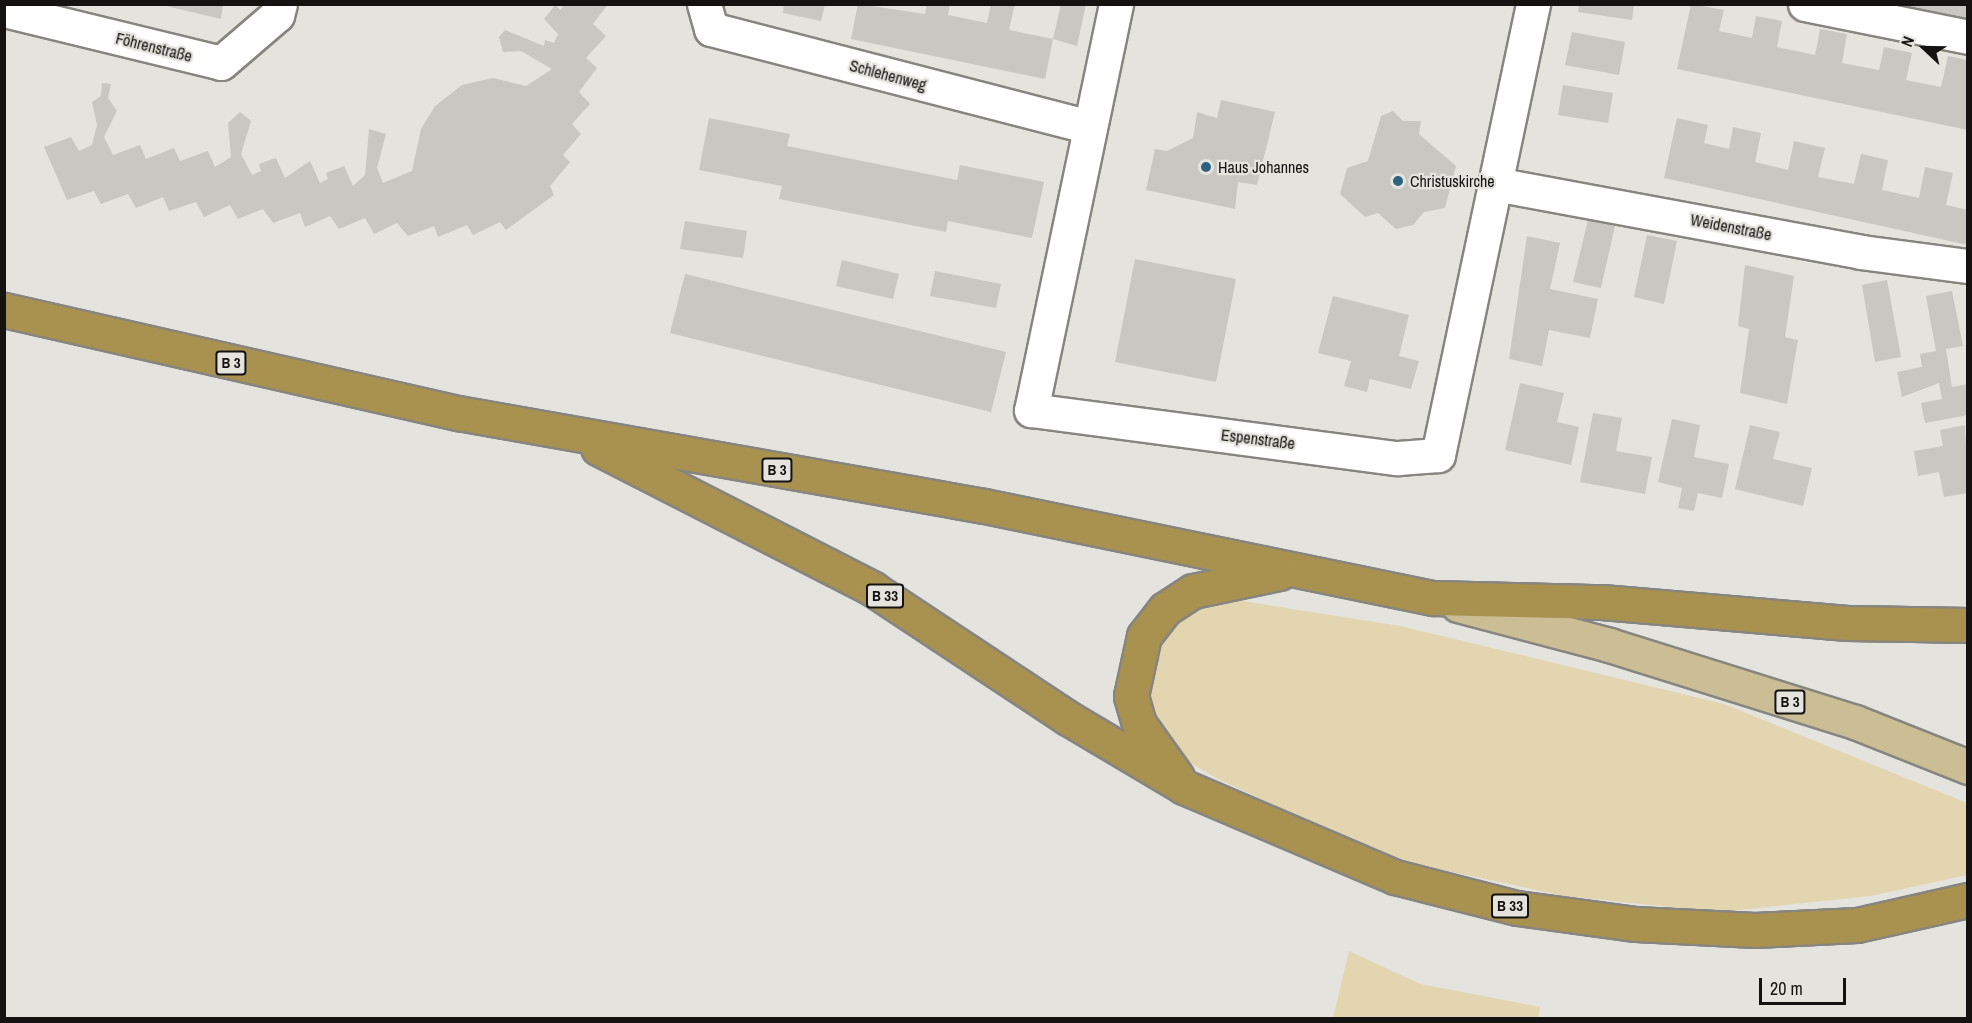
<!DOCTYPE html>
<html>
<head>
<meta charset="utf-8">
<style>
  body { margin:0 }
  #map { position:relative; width:1972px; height:1023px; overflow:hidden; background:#e5e3dd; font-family:"Archivo Narrow",sans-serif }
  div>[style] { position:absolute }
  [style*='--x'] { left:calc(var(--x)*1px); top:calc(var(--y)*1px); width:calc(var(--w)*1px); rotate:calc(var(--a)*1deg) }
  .green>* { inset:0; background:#e2d5b0 }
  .building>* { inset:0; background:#c9c7c1 }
  .roads { filter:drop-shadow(2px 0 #878580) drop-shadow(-2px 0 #878580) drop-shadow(0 2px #878580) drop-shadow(0 -2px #878580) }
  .minor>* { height:33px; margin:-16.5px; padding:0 16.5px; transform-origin:16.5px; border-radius:16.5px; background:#fff }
  .major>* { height:33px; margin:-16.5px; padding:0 16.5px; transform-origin:16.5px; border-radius:16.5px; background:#cbbe95 }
  .highway>* { height:33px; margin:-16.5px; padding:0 16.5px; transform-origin:16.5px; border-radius:16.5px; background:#a9924f }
  .dots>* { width:16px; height:16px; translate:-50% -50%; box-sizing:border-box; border:3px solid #e5e3dd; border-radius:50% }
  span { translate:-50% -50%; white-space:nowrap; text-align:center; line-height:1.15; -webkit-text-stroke:4.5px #e5e3dd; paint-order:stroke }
  .shield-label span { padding:2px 4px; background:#e5e3dd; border:2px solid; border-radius:4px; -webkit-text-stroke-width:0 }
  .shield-label { font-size:15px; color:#141311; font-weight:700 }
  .street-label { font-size:16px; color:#141311 }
  .poi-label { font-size:16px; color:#141311 }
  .left { translate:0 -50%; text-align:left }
  .frame { position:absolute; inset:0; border:6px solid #141311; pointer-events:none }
  .north { position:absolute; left:1894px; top:18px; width:60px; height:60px; -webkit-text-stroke:4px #e5e3dd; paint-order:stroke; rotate:292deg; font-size:16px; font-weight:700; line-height:24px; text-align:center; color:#141311 }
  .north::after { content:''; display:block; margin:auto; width:21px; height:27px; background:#141311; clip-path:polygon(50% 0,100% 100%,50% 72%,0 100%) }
  .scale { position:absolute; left:1759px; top:978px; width:87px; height:27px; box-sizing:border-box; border:3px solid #141311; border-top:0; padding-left:8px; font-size:18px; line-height:21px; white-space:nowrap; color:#141311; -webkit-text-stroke:4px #e5e3dd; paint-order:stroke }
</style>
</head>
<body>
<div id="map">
  <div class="green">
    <i style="clip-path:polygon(1223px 598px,1400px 626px,1724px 704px,1967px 803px,1967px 875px,1871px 896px,1720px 912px,1564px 896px,1388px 858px,1216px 778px,1182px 758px,1150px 724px,1142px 686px,1151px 645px,1176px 612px)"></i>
    <i style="clip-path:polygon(1349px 951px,1420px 984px,1540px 1007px,1538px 1018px,1333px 1018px)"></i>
  </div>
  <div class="building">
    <i style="clip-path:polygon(158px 4px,223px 4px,221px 19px)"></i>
    <i style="clip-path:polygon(564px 4px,608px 4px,593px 24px,606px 36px,586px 58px,597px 68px,579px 92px,590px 104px,572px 124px,581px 134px,563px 155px,570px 162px,550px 186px,554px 195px,506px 230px,500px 222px,473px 235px,467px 225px,438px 237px,434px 226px,408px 236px,397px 223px,374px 234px,365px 218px,339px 229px,330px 216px,305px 227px,300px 213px,273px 223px,263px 209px,238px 219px,230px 205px,204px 217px,196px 202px,169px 211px,163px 197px,136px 208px,128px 194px,101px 204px,94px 191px,67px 200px,44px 147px,71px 137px,79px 151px,92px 145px,97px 125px,92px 102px,101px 96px,102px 83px,111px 84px,108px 98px,117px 111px,104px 137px,113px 155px,140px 145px,146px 159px,174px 148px,180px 161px,208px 151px,215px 167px,231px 157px,228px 123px,240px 112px,251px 121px,241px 154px,252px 175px,261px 171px,259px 164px,276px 158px,285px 178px,310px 161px,320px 183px,328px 179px,326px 173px,344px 166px,353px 186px,365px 175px,369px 129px,386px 134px,377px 168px,383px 183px,412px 171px,421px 129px,435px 106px,462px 85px,493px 78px,526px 86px,552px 69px,521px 51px,503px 52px,499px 37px,505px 30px,544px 46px,545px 40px,554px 43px,558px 34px,544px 19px,555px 5px,561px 10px)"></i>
    <i style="clip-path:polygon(784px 4px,825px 4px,821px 21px,783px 13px)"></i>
    <i style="clip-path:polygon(858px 4px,925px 14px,927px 4px,950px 4px,948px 15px,987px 23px,991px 4px,1015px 4px,1009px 30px,1053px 39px,1045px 79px,851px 39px)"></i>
    <i style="clip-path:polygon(1061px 4px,1086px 4px,1077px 46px,1053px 39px)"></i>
    <i style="clip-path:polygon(1579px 4px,1634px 4px,1632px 20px,1578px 12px)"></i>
    <i style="clip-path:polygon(1691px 4px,1724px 10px,1719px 31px,1752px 38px,1756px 16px,1782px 21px,1777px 47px,1815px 55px,1820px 29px,1847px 34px,1842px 63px,1879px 70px,1884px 47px,1912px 53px,1906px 80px,1941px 87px,1948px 56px,1968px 60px,1968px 130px,1677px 69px)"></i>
    <i style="clip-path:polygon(1968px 4px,1968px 20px,1898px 6px,1898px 4px)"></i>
    <i style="clip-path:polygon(1572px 32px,1625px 42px,1619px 75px,1565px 65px)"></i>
    <i style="clip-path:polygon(1563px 85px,1613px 93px,1608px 123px,1558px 115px)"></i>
    <i style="clip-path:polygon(1221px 100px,1275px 112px,1257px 185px,1238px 182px,1235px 209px,1146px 190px,1155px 149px,1167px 151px,1193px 138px,1197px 112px,1217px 118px)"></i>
    <i style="clip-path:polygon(1393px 111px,1403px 121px,1421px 121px,1419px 134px,1456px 166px,1445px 208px,1424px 212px,1413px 225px,1396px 229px,1378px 213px,1365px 217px,1340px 194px,1347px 168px,1368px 161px,1381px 116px)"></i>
    <i style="clip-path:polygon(709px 118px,790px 134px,787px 146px,957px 180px,960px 165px,1044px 182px,1032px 238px,948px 221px,946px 232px,779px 199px,782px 186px,699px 170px)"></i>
    <i style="clip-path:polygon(1677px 118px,1708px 125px,1704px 143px,1729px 149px,1733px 127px,1761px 133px,1755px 162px,1788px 170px,1794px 141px,1825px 148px,1818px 177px,1854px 184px,1861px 154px,1888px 160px,1882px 190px,1919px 198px,1925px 167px,1953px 173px,1946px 205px,1968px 210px,1968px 245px,1664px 178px)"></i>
    <i style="clip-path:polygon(1588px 220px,1615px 226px,1601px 288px,1573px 282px)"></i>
    <i style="clip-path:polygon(685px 221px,747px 231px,743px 258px,680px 249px)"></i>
    <i style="clip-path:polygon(1647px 235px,1677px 241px,1664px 304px,1634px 297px)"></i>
    <i style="clip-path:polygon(1527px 236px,1560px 243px,1550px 289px,1598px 299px,1590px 338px,1549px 330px,1542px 366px,1509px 359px)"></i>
    <i style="clip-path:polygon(1135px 259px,1236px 279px,1216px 382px,1115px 362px)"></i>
    <i style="clip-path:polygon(842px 260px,899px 274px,893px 299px,836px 286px)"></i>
    <i style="clip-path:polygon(1745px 265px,1794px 276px,1785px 337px,1798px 340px,1787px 404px,1740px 393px,1749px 329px,1738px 326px)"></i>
    <i style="clip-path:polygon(935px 271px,1001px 284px,996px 308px,930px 296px)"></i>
    <i style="clip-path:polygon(685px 274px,1006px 352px,991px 412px,670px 333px)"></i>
    <i style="clip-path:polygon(1887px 280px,1901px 357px,1875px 362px,1862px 285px)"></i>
    <i style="clip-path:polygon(1952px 291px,1963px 346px,1946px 349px,1952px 387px,1968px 384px,1968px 415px,1925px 423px,1921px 403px,1942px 399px,1939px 383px,1902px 397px,1897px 372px,1922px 367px,1920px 354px,1936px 351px,1926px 296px)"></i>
    <i style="clip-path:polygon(1333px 296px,1409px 315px,1399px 356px,1419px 361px,1411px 389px,1370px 379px,1367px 392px,1344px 386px,1351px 361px,1318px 353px)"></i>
    <i style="clip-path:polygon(1520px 383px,1564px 393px,1557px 422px,1579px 427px,1571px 465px,1505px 450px)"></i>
    <i style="clip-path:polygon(1593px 413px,1622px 418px,1616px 451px,1652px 457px,1645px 494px,1580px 482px)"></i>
    <i style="clip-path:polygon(1672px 419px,1700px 425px,1694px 457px,1729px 464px,1722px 498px,1698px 493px,1694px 511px,1678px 508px,1682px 488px,1658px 482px)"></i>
    <i style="clip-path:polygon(1750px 425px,1780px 432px,1773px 459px,1812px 468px,1803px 506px,1735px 489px)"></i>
    <i style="clip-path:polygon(1965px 425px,1968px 493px,1944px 497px,1939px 472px,1918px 476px,1914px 451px,1943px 446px,1940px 430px)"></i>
  </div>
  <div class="roads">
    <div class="minor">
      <i style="--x:704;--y:4;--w:26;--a:74"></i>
      <i style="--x:711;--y:29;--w:391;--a:14.5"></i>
      <i style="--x:1116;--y:4;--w:415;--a:101.8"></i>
      <i style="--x:1031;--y:410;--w:370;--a:7.5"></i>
      <i style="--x:1398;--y:458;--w:40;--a:-4.3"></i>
      <i style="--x:1438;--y:455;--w:461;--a:-78.1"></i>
      <i style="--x:1805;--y:4;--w:166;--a:11.4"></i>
      <i style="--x:4;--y:10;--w:223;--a:13.7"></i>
      <i style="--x:221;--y:63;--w:74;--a:-40.6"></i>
      <i style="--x:277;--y:15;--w:11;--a:-75"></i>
      <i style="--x:1495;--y:184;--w:372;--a:10.5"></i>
      <i style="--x:1861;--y:252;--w:108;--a:7.5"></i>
    </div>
    <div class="major">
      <i style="--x:1458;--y:605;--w:156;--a:14.8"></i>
      <i style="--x:1609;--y:645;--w:258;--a:17.4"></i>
      <i style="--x:1855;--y:722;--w:122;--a:21.7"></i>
    </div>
    <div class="highway">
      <i style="--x:4;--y:310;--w:466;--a:12.8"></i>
      <i style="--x:458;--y:413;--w:534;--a:10.03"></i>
      <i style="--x:984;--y:506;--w:458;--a:11.6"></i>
      <i style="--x:1433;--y:598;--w:169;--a:1.4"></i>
      <i style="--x:1602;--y:602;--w:246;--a:4.9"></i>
      <i style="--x:1847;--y:623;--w:121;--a:0.9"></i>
      <i style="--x:598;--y:448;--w:309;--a:27.1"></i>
      <i style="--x:873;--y:589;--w:234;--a:33.5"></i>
      <i style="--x:1068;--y:718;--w:135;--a:30.7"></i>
      <i style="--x:1184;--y:787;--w:229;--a:23.1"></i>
      <i style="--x:1395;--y:877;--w:126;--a:14.3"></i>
      <i style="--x:1517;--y:908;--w:120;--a:7.7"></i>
      <i style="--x:1636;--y:924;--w:119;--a:2.9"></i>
      <i style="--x:1755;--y:930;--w:102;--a:-2.8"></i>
      <i style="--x:1857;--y:925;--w:114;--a:-12.7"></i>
      <i style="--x:1177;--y:777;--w:65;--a:-125.6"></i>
      <i style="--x:1139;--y:724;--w:29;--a:-106"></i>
      <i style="--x:1131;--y:696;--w:61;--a:-77.8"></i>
      <i style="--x:1144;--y:636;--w:34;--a:-52"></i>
      <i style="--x:1165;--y:609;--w:33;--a:-33"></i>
      <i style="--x:1193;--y:591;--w:88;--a:-11.8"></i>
    </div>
  </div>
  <div class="dots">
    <i style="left:1206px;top:167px;background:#2d637e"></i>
    <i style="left:1398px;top:181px;background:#2d637e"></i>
  </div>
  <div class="shield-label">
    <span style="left:231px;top:363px">B 3</span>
    <span style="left:777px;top:470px">B 3</span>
    <span style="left:885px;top:596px">B 33</span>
    <span style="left:1790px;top:702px">B 3</span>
    <span style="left:1510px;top:906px">B 33</span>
  </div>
  <div class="street-label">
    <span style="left:154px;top:47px;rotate:14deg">Föhrenstraße</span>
    <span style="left:888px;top:75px;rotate:15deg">Schlehenweg</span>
    <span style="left:1731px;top:227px;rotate:11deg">Weidenstraße</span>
    <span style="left:1258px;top:439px;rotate:7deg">Espenstraße</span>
  </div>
  <div class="poi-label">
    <span class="left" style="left:1218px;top:167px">Haus Johannes</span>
    <span class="left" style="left:1410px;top:181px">Christuskirche</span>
  </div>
  <div class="frame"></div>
  <div class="north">N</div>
  <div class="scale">20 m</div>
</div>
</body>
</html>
